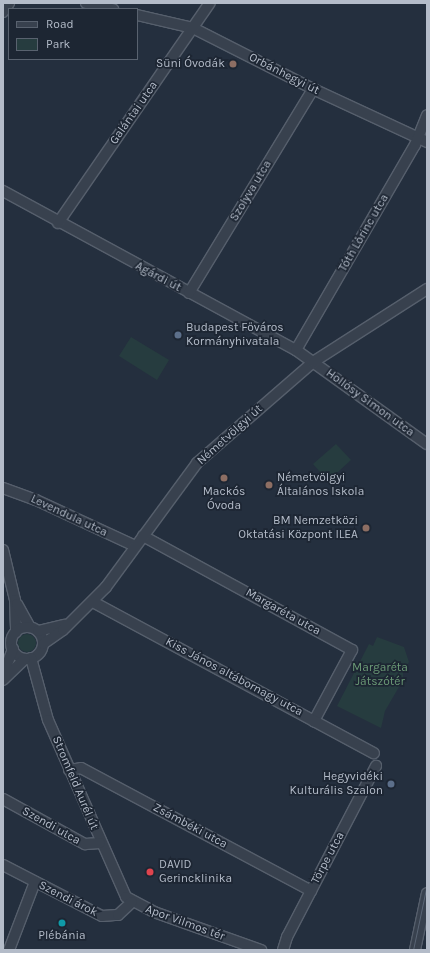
<!DOCTYPE html>
<html>
<head>
<meta charset="utf-8">
<style>
  body { margin:0 }
  #map { position:relative; width:430px; height:953px; overflow:hidden; background:#242f3e; font-family:Karla,sans-serif }
  div>[style] { position:absolute }
  [style*='--x'] { left:calc(var(--x)*1px); top:calc(var(--y)*1px); width:calc(var(--w)*1px); rotate:calc(var(--a)*1deg) }
  .green>* { inset:0; background:#263c3f }
  .round { border-radius:50% }
  .roads { filter:drop-shadow(1px 0 #565f6c) drop-shadow(-1px 0 #565f6c) drop-shadow(0 1px #565f6c) drop-shadow(0 -1px #565f6c) }
  .minor>* { height:10px; margin:-5px; padding:0 5px; transform-origin:5px; border-radius:5px; background:#38414e }
  .minor>.ring { margin:-5px; padding:0; box-sizing:content-box; background:none; border:10px solid #38414e; border-radius:50% }
  .tram>* { height:1px; margin:-0.5px; padding:0 0.5px; transform-origin:0.5px; border-radius:0.5px; background:#5a6575 }
  .dots>* { width:11px; height:11px; translate:-50% -50%; box-sizing:border-box; border:2px solid #1d2633; border-radius:50% }
  span { translate:-50% -50%; white-space:nowrap; text-align:center; line-height:1.15; -webkit-text-stroke:3.5px #1d2633; paint-order:stroke }
  .poi-label { font-size:12px; color:#b4bcc9 }
  .right { translate:-100% -50%; text-align:right }
  .left { translate:0 -50%; text-align:left }
  .street-label { font-size:12px; color:#b4bcc9 }
  .park-label { font-size:12px; color:#6b9a76 }
  .frame { position:absolute; inset:0; border:4px solid #b4bcc9; pointer-events:none }
  .legend { position:absolute; left:8px; top:8px; width:130px; height:52px; box-sizing:border-box; background:#1d2633; border:1px solid #59626f; margin:0; padding:5px 7px; list-style:none; font-size:12px; color:#b4bcc9 }
  .legend li { display:flex; align-items:center; gap:8px; height:20px }
  .legend b { width:20px; border:1px solid #59626f }
</style>
</head>
<body>
<div id="map">
  <div class="green">
    <i style="clip-path:polygon(131px 337px,169px 360px,157px 380px,119px 356px)"></i>
    <i style="clip-path:polygon(336px 444px,351px 460px,328px 481px,313px 464px)"></i>
    <i class="round" style="left:18px;top:634px;width:18px;height:18px"></i>
    <i style="clip-path:polygon(377px 637px,404px 647px,409px 662px,403px 671px,403px 680px,385px 711px,381px 728px,337px 706px,369px 644px,373px 646px)"></i>
  </div>
  <div class="roads">
    <div class="minor">
      <i style="--x:86;--y:3;--w:28;--a:13"></i>
      <i style="--x:3;--y:12;--w:11;--a:-56"></i>
      <i style="--x:137;--y:15;--w:57;--a:13.1"></i>
      <i style="--x:193;--y:28;--w:135;--a:26.9"></i>
      <i style="--x:313;--y:89;--w:126;--a:24.9"></i>
      <i style="--x:3;--y:191;--w:333;--a:28.5"></i>
      <i style="--x:296;--y:350;--w:161;--a:35.7"></i>
      <i style="--x:58;--y:223;--w:267;--a:-55.4"></i>
      <i style="--x:189;--y:293;--w:239;--a:-58.7"></i>
      <i style="--x:296;--y:350;--w:237;--a:-59.9"></i>
      <i style="--x:415;--y:145;--w:32;--a:-68"></i>
      <i style="--x:3;--y:488;--w:35;--a:20"></i>
      <i style="--x:36;--y:500;--w:109;--a:24.9"></i>
      <i style="--x:143;--y:536;--w:238;--a:28.6"></i>
      <i style="--x:352;--y:650;--w:81;--a:118.2"></i>
      <i style="--x:3;--y:550;--w:51;--a:76.5"></i>
      <i style="--x:15;--y:600;--w:32;--a:88"></i>
      <i style="--x:93;--y:602;--w:319;--a:28.3"></i>
      <i style="--x:17;--y:604;--w:26;--a:61"></i>
      <i class="ring" style="left:11px;top:627px;width:22px;height:22px"></i>
      <i style="--x:38;--y:631;--w:28;--a:-13"></i>
      <i style="--x:43;--y:644;--w:24;--a:-35"></i>
      <i style="--x:63;--y:630;--w:61;--a:-45"></i>
      <i style="--x:106;--y:587;--w:154;--a:-53.7"></i>
      <i style="--x:197;--y:463;--w:154;--a:-41"></i>
      <i style="--x:313;--y:362;--w:135;--a:-32.6"></i>
      <i style="--x:31;--y:658;--w:64;--a:74.7"></i>
      <i style="--x:48;--y:720;--w:193;--a:66.2"></i>
      <i style="--x:126;--y:897;--w:32;--a:28"></i>
      <i style="--x:154;--y:912;--w:114;--a:19.6"></i>
      <i style="--x:3;--y:675;--w:28;--a:-69"></i>
      <i style="--x:3;--y:680;--w:30;--a:-44"></i>
      <i style="--x:69;--y:770;--w:12;--a:-9"></i>
      <i style="--x:81;--y:768;--w:261;--a:28.1"></i>
      <i style="--x:3;--y:799;--w:94;--a:28.8"></i>
      <i style="--x:85;--y:844;--w:15;--a:-4"></i>
      <i style="--x:3;--y:865;--w:111;--a:27.3"></i>
      <i style="--x:102;--y:916;--w:16;--a:-4"></i>
      <i style="--x:118;--y:915;--w:19;--a:-43"></i>
      <i style="--x:9;--y:950;--w:73;--a:-69.1"></i>
      <i style="--x:283;--y:950;--w:14;--a:-73"></i>
      <i style="--x:287;--y:937;--w:193;--a:-62.5"></i>
      <i style="--x:415;--y:950;--w:58;--a:-78.1"></i>
    </div>
  </div>
  <div class="tram">
    <i style="--x:413;--y:950;--w:67;--a:-78"></i>
  </div>
  <div class="dots">
    <i style="left:233px;top:64px;background:#8d6e63"></i>
    <i style="left:178px;top:335px;background:#5c6f8a"></i>
    <i style="left:224px;top:478px;background:#8d6e63"></i>
    <i style="left:269px;top:485px;background:#8d6e63"></i>
    <i style="left:366px;top:528px;background:#8d6e63"></i>
    <i style="left:391px;top:784px;background:#5c6f8a"></i>
    <i style="left:150px;top:872px;background:#e0444e"></i>
    <i style="left:62px;top:923px;background:#0f9aa8"></i>
  </div>
  <div class="poi-label">
    <span class="right" style="left:225px;top:64px">Süni Óvodák</span>
    <span class="left" style="left:186px;top:335px">Budapest Főváros<br>Kormányhivatala</span>
    <span class="left" style="left:277px;top:485px">Németvölgyi<br>Általános Iskola</span>
    <span style="left:224px;top:499px">Mackós<br>Óvoda</span>
    <span class="right" style="left:358px;top:528px">BM Nemzetközi<br>Oktatási Központ ILEA</span>
    <span class="right" style="left:383px;top:784px">Hegyvidéki<br>Kulturális Szalon</span>
    <span class="left" style="left:159px;top:872px">DAVID<br>Gerincklinika</span>
    <span style="left:62px;top:936px">Plébánia</span>
  </div>
  <div class="street-label">
    <span style="left:284px;top:74px;rotate:27deg">Orbánhegyi út</span>
    <span style="left:134px;top:113px;rotate:-55deg">Galántai utca</span>
    <span style="left:251px;top:191px;rotate:-59deg">Szolyva utca</span>
    <span style="left:364px;top:233px;rotate:-60deg">Tóth Lőrinc utca</span>
    <span style="left:158px;top:277px;rotate:28deg">Agárdi út</span>
    <span style="left:370px;top:403px;rotate:36deg">Hollósy Simon utca</span>
    <span style="left:230px;top:435px;rotate:-42deg">Németvölgyi út</span>
    <span style="left:69px;top:516px;rotate:25deg">Levendula utca</span>
    <span style="left:283px;top:612px;rotate:29deg">Margaréta utca</span>
    <span style="left:234px;top:677px;rotate:28deg">Kiss János altábornagy utca</span>
    <span style="left:75px;top:783px;rotate:67deg">Stromfeld Aurél út</span>
    <span style="left:51px;top:826px;rotate:29deg">Szendi utca</span>
    <span style="left:190px;top:826px;rotate:28deg">Zsámbéki utca</span>
    <span style="left:328px;top:858px;rotate:-62deg">Törpe utca</span>
    <span style="left:68px;top:899px;rotate:27deg">Szendi árok</span>
    <span style="left:185px;top:923px;rotate:20deg">Apor Vilmos tér</span>
  </div>
  <div class="park-label">
    <span style="left:380px;top:675px">Margaréta<br>Játszótér</span>
  </div>
  <div class="frame"></div>
  <ul class="legend">
  <li><b style="height:5px;background:#38414e"></b>Road</li>
  <li><b style="height:11px;background:#263c3f"></b>Park</li>
  </ul>
</div>
</body>
</html>
